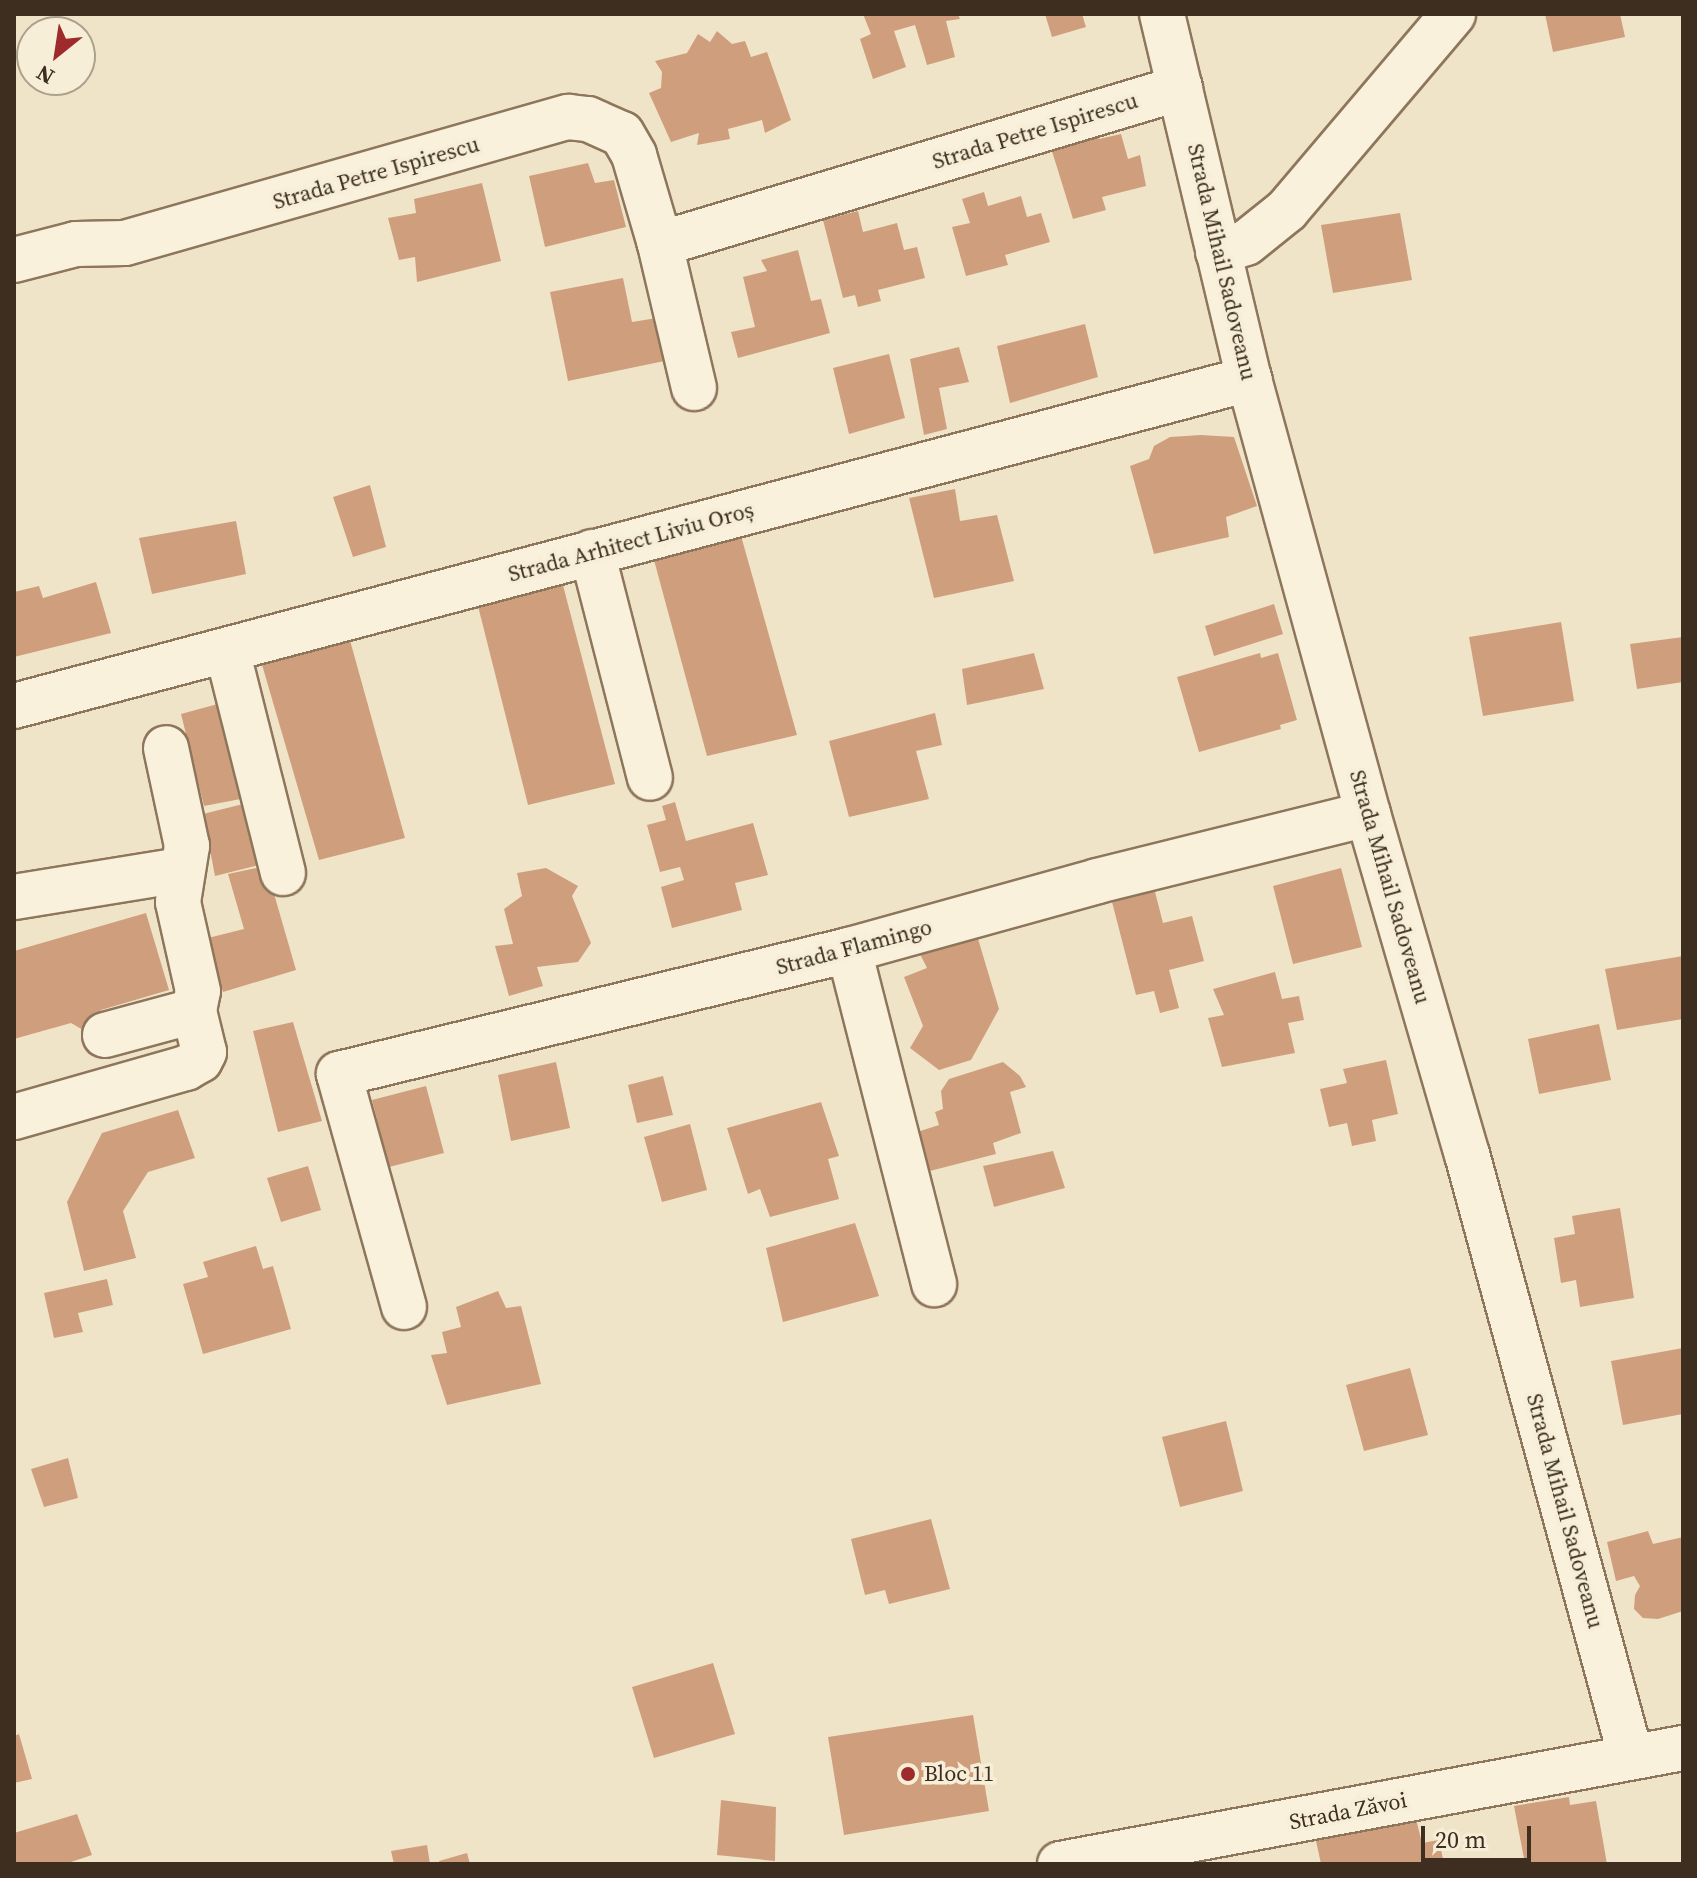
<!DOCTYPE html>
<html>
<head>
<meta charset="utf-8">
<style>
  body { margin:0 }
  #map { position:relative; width:1697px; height:1878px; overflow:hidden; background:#f0e4c8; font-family:"Source Serif 4",serif }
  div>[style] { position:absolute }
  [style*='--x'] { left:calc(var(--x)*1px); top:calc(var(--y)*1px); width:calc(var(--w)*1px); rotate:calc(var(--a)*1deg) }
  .building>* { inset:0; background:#cf9f7d }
  .roads { filter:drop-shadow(2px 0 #8d765c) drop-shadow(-2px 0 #8d765c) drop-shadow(0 2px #8d765c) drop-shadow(0 -2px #8d765c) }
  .minor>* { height:44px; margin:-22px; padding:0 22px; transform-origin:22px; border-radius:22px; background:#faf1dc }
  .tertiary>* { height:44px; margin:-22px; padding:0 22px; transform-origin:22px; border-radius:22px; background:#faf1dc }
  .dots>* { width:22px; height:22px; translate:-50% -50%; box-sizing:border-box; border:4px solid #f7eed8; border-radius:50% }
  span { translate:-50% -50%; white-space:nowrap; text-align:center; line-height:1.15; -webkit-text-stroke:7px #f7eed8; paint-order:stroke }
  .street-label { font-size:22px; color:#3d2e20 }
  .poi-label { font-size:22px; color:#3d2e20 }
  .left { translate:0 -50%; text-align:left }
  .frame { position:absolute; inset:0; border:16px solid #3d2e20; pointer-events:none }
  .north { position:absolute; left:16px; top:16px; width:80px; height:80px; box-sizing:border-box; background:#f7eed8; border:2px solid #ada18e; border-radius:50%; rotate:210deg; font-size:22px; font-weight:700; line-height:32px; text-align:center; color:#3d2e20 }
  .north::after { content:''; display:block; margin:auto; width:28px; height:36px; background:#9e2a2b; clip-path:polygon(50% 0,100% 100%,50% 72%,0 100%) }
  .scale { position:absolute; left:1421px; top:1826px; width:110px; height:36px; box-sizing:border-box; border:4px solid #3d2e20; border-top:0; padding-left:10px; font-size:24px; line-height:28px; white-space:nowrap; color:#3d2e20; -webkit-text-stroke:6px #f7eed8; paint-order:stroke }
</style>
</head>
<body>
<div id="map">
  <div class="building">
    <i style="clip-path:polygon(863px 14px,958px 14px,960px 19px,946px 21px,955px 57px,927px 65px,915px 25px,894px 31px,906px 67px,873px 79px,860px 39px,871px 34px)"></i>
    <i style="clip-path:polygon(1045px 14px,1082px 14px,1086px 27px,1052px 37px)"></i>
    <i style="clip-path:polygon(1545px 14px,1620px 14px,1625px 37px,1553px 52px)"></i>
    <i style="clip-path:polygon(717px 31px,732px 44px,745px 41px,751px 57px,767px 52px,791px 120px,765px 133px,762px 120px,728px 129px,730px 139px,697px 145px,699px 133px,671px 142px,649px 93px,661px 88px,662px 72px,655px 61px,687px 53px,698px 34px,710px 42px)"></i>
    <i style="clip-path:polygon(1096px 131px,1099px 139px,1121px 134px,1128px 159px,1140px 155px,1146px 186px,1102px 197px,1106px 210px,1073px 219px,1051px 148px)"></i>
    <i style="clip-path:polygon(588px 163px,595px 183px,614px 180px,626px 227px,545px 247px,529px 176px)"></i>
    <i style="clip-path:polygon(482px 183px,501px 261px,417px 282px,415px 257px,399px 260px,388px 218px,416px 213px,414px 199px)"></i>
    <i style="clip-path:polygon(984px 192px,988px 206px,1021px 196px,1027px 217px,1041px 213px,1050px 242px,1005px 255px,1008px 265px,966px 276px,952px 227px,970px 223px,962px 199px)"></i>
    <i style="clip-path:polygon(858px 211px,863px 232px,897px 223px,904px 250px,917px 247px,925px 278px,878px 290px,881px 301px,858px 307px,855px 295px,843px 298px,823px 220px)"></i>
    <i style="clip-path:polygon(1400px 213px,1412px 280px,1333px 293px,1321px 225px)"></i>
    <i style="clip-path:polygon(798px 250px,811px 301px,821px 299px,830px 333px,738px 358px,731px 332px,755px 327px,743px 277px,767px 271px,761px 260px)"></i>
    <i style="clip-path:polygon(623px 278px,632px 322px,663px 317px,674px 359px,568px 381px,550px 292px)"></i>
    <i style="clip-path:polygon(1085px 324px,1098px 377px,1010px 403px,997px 346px)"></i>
    <i style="clip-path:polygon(959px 347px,969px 382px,939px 388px,947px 429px,924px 435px,910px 359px)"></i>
    <i style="clip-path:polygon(889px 354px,905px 418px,849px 434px,833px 368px)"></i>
    <i style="clip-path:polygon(1201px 435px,1234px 437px,1257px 506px,1226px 517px,1229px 537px,1154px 554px,1130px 466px,1149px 459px,1154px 446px,1170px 437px)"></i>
    <i style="clip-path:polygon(370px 485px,386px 547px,353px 557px,333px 497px)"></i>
    <i style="clip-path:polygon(955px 489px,960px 521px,997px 515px,1014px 581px,934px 598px,909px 498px)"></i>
    <i style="clip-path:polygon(236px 521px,246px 574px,152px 594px,139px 538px)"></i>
    <i style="clip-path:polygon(738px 525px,797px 735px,707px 756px,651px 549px)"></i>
    <i style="clip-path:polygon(559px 570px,615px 784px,528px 805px,475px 594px)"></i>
    <i style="clip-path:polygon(96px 582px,111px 633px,14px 657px,14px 592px,39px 586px,43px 598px)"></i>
    <i style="clip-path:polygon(1274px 604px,1283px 634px,1214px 656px,1205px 626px)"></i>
    <i style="clip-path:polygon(1561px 622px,1574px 701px,1483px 716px,1469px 637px)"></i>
    <i style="clip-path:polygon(346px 626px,405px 838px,319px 860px,258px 651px)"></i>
    <i style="clip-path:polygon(1683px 637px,1683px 682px,1637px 689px,1630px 644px)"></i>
    <i style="clip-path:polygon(1034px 653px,1044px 689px,967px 705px,962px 669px)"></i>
    <i style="clip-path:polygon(1260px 653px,1261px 658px,1278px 653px,1297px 720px,1280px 725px,1281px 729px,1199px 752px,1177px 677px)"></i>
    <i style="clip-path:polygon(225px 702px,251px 797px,204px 806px,181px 714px)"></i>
    <i style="clip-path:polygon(935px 713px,942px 745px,916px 751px,929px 799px,849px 817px,829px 741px)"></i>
    <i style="clip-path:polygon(251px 802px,267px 863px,215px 876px,203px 814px)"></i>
    <i style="clip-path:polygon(675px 802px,686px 841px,753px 823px,768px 875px,735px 883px,742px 910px,672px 928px,661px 887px,684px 880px,680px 867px,660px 872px,647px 825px,666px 820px,662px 806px)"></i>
    <i style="clip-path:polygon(266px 866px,296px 970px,223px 992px,204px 939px,244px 929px,228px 874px)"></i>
    <i style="clip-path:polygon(546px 868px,578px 886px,572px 896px,591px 943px,578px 962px,537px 967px,543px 986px,509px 996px,495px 946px,513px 944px,504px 909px,522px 896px,517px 873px)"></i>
    <i style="clip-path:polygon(1341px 868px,1362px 947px,1293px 964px,1273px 886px)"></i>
    <i style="clip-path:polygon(1154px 888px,1163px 923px,1192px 916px,1204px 961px,1169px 970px,1179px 1008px,1160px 1013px,1154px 991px,1136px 995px,1111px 898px)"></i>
    <i style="clip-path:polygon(146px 913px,169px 990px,101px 1010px,90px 1034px,71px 1023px,14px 1039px,14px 951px)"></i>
    <i style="clip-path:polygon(976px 932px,999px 1009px,971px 1060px,939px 1070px,910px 1048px,923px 1026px,904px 977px,927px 968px,917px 948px)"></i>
    <i style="clip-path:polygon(1683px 956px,1683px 1019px,1617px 1030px,1605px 969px)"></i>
    <i style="clip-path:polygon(1275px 972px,1282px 999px,1299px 996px,1304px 1020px,1288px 1023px,1295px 1053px,1222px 1067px,1208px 1018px,1224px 1015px,1213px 989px)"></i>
    <i style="clip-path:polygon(293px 1022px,322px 1121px,278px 1132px,253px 1031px)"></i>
    <i style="clip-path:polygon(1599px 1024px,1611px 1080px,1539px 1094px,1528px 1039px)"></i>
    <i style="clip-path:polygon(1386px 1060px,1398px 1114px,1372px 1120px,1376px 1141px,1352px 1146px,1347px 1123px,1329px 1127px,1320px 1089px,1347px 1083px,1343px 1069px)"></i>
    <i style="clip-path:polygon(556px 1062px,570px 1128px,511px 1141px,498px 1075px)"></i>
    <i style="clip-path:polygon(1003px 1062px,1020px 1076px,1026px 1087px,1010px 1092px,1021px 1133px,993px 1143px,996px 1154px,926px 1172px,914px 1133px,939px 1125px,935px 1112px,943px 1109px,941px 1091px,949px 1079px)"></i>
    <i style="clip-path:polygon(663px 1076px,673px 1115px,637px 1123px,628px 1085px)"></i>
    <i style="clip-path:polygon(426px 1086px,444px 1153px,389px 1167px,372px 1100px)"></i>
    <i style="clip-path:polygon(821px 1102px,839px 1156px,828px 1159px,839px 1199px,770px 1217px,760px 1189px,748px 1194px,727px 1128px)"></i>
    <i style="clip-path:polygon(178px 1110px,195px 1158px,148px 1172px,123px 1211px,136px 1258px,84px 1271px,67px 1202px,102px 1133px)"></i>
    <i style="clip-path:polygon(690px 1124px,707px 1190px,662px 1202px,644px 1137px)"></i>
    <i style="clip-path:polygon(1053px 1151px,1065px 1188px,994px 1207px,983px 1166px)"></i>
    <i style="clip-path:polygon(308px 1166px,321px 1210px,281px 1222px,267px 1178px)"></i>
    <i style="clip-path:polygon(1620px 1208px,1634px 1298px,1580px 1307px,1576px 1280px,1561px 1283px,1554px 1238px,1575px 1234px,1572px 1216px)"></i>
    <i style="clip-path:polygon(855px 1223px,879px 1296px,783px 1322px,766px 1248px)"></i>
    <i style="clip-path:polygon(256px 1246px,263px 1269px,273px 1266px,291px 1329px,203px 1354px,183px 1284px,208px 1277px,203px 1262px)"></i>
    <i style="clip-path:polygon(107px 1279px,113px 1305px,78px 1313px,83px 1332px,54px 1338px,44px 1293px)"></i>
    <i style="clip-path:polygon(498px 1291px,506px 1308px,521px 1306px,541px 1384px,447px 1405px,431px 1355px,447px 1353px,442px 1332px,461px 1327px,456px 1307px)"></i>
    <i style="clip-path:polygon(1683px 1348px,1683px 1414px,1623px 1425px,1611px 1361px)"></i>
    <i style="clip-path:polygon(1410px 1368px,1428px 1435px,1364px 1451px,1346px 1385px)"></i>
    <i style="clip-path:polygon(1226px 1421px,1243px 1491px,1180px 1507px,1162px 1437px)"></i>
    <i style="clip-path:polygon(68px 1458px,78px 1498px,44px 1507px,31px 1469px)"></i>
    <i style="clip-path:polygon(931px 1519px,950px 1589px,889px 1604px,885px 1590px,865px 1595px,851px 1539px)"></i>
    <i style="clip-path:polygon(1648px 1531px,1653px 1544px,1683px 1537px,1683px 1611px,1658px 1619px,1643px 1618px,1634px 1609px,1635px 1595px,1640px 1586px,1634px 1576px,1616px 1581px,1607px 1542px)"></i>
    <i style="clip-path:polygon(713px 1663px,735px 1734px,654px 1758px,632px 1687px)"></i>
    <i style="clip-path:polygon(973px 1715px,989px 1811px,844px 1835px,828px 1737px)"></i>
    <i style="clip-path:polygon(19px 1734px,32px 1779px,14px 1783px,14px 1736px)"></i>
    <i style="clip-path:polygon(1569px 1797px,1570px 1805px,1596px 1801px,1607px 1864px,1525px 1864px,1514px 1806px)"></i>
    <i style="clip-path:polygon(721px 1800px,776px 1807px,775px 1861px,717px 1855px)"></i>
    <i style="clip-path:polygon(77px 1814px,92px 1855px,65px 1864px,14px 1864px,14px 1833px)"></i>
    <i style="clip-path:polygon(1416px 1819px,1422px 1843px,1439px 1840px,1444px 1864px,1321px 1864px,1316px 1841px)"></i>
    <i style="clip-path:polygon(427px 1845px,430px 1864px,394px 1864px,391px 1851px)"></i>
    <i style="clip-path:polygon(467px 1853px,470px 1864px,440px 1864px,439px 1861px)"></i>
  </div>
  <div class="roads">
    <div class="minor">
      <i style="--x:1162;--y:14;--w:375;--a:76.6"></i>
      <i style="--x:1249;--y:379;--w:451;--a:74.7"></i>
      <i style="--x:1368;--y:814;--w:354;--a:73.8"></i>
      <i style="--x:1467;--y:1154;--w:625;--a:74.79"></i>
      <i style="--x:660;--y:244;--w:543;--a:-16.7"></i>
      <i style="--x:1218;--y:252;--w:29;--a:-18"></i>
      <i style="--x:1246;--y:243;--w:53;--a:-38.8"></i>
      <i style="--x:1287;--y:210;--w:257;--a:-49.7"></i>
      <i style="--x:14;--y:260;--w:64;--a:-14.5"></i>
      <i style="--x:76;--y:244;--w:49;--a:-1.2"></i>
      <i style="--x:125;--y:243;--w:461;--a:-15.9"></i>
      <i style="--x:568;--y:117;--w:20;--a:6"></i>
      <i style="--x:588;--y:119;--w:37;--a:24"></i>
      <i style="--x:622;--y:134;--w:24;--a:60"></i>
      <i style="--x:634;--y:155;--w:93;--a:73.7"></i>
      <i style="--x:660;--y:244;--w:148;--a:76.7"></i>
      <i style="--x:592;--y:552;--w:233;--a:75.6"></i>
      <i style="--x:227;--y:650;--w:230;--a:75.9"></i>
      <i style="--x:14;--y:706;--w:1278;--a:-14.83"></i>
      <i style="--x:14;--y:897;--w:169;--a:-9.2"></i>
      <i style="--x:849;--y:950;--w:345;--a:75.7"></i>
      <i style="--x:105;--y:1035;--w:92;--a:-15.1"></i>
      <i style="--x:14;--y:1117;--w:179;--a:-15.9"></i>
      <i style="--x:186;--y:1068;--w:16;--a:-30"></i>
      <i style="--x:200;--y:1060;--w:9;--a:-63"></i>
      <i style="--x:204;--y:1052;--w:42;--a:-103.7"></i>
      <i style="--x:194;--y:1011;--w:20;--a:-79"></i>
      <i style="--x:198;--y:991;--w:91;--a:-102.7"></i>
      <i style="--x:178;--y:902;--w:57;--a:-80.9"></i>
      <i style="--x:187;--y:846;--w:100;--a:-102.1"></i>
      <i style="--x:404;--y:1307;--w:242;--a:-105.6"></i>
      <i style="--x:339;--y:1074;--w:525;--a:-13.67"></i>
      <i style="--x:849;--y:950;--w:257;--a:-15.5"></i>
      <i style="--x:1097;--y:881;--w:279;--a:-13.9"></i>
    </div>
    <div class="tertiary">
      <i style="--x:1060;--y:1864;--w:634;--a:-10.55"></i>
    </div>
  </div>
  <div class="dots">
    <i style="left:908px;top:1774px;background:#9e2a2b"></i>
  </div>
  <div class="street-label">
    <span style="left:1035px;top:131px;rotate:-17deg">Strada Petre Ispirescu</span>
    <span style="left:376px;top:173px;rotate:-16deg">Strada Petre Ispirescu</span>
    <span style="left:1222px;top:262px;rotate:77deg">Strada Mihail Sadoveanu</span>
    <span style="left:631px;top:542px;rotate:-15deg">Strada Arhitect Liviu Oroș</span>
    <span style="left:1390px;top:887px;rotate:74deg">Strada Mihail Sadoveanu</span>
    <span style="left:854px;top:947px;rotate:-15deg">Strada Flamingo</span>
    <span style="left:1565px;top:1511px;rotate:75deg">Strada Mihail Sadoveanu</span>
    <span style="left:1348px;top:1811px;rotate:-11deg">Strada Zăvoi</span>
  </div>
  <div class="poi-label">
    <span class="left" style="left:924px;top:1774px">Bloc 11</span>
  </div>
  <div class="frame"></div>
  <div class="north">N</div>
  <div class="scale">20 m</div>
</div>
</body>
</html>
